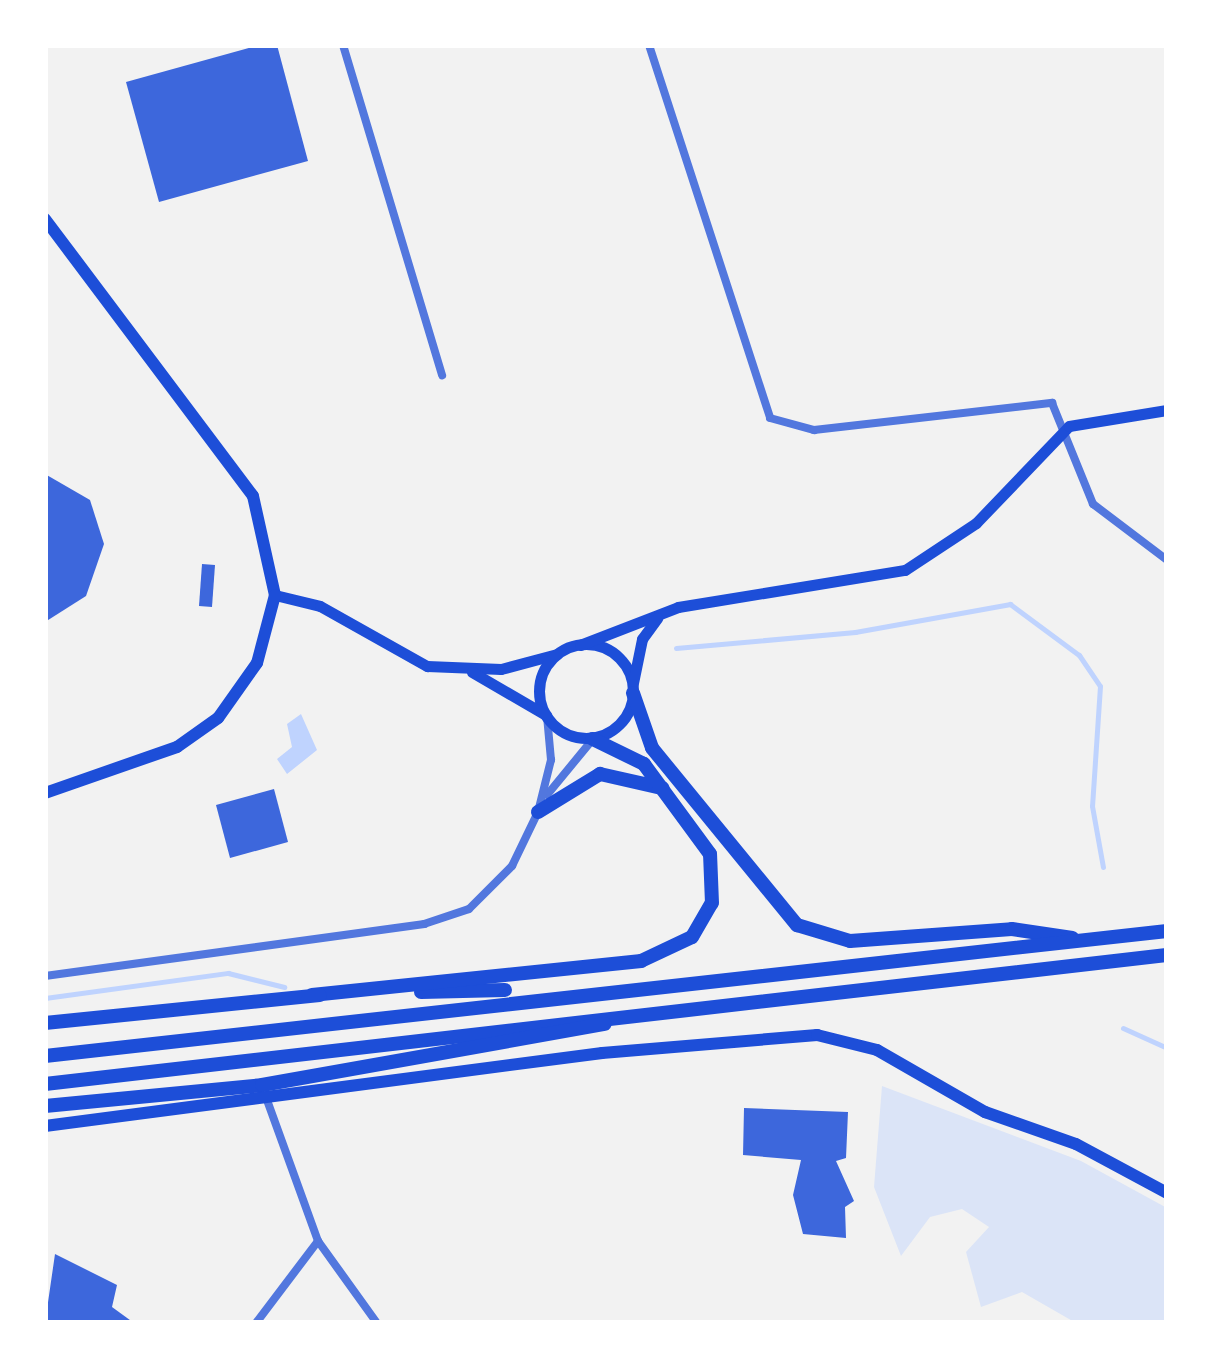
<!DOCTYPE html>
<html>
<head>
<meta charset="utf-8">
<style>
  body { margin:0 }
  #map { position:relative; width:1212px; height:1368px; overflow:hidden; background:#f2f2f2; font-family:Commissioner,sans-serif }
  div>[style] { position:absolute }
  [style*='--x'] { left:calc(var(--x)*1px); top:calc(var(--y)*1px); width:calc(var(--w)*1px); rotate:calc(var(--a)*1deg) }
  .green>* { inset:0; background:#dbe4f7 }
  .water>* { inset:0; background:#bfd3fe }
  .stream>* { height:5px; margin:-2.5px; padding:0 2.5px; transform-origin:2.5px; border-radius:2.5px; background:#bfd3fe }
  .building>* { inset:0; background:#3d67dc }
  .minor>* { height:8px; margin:-4px; padding:0 4px; transform-origin:4px; border-radius:4px; background:#5277de }
  .secondary>* { height:11px; margin:-5.5px; padding:0 5.5px; transform-origin:5.5px; border-radius:5.5px; background:#1d4ed8 }
  .secondary>.ring { margin:-5.5px; padding:0; box-sizing:content-box; background:none; border:11px solid #1d4ed8; border-radius:50% }
  .primary>* { height:12px; margin:-6px; padding:0 6px; transform-origin:6px; border-radius:6px; background:#1d4ed8 }
  .motorway>* { height:14px; margin:-7px; padding:0 7px; transform-origin:7px; border-radius:7px; background:#1d4ed8 }
  span { translate:-50% -50%; white-space:nowrap; text-align:center; line-height:1.15; -webkit-text-stroke:9px #fff; paint-order:stroke }
  .frame { position:absolute; inset:0; border:48px solid #fff; pointer-events:none }
</style>
</head>
<body>
<div id="map">
  <div class="green">
    <i style="clip-path:polygon(882px 1086px,1081px 1161px,1167px 1208px,1167px 1323px,1076px 1323px,1022px 1292px,981px 1307px,966px 1252px,989px 1227px,962px 1209px,930px 1217px,901px 1256px,874px 1187px)"></i>
  </div>
  <div class="water">
    <i style="clip-path:polygon(301px 714px,317px 750px,287px 774px,277px 759px,292px 747px,287px 724px)"></i>
  </div>
  <div class="stream">
    <i style="--x:676;--y:648;--w:180;--a:-5.1"></i>
    <i style="--x:855;--y:632;--w:158;--a:-10.2"></i>
    <i style="--x:1010;--y:604;--w:86;--a:36.5"></i>
    <i style="--x:1079;--y:655;--w:37;--a:56"></i>
    <i style="--x:1100;--y:686;--w:120;--a:93.8"></i>
    <i style="--x:1092;--y:806;--w:62;--a:79.8"></i>
    <i style="--x:45;--y:998;--w:185;--a:-7.8"></i>
    <i style="--x:228;--y:973;--w:58;--a:14"></i>
    <i style="--x:1123;--y:1028;--w:48;--a:24.4"></i>
  </div>
  <div class="building">
    <i style="clip-path:polygon(260px 45px,277px 45px,308px 161px,159px 202px,126px 82px)"></i>
    <i style="clip-path:polygon(45px 474px,90px 500px,104px 544px,86px 596px,45px 622px)"></i>
    <i style="clip-path:polygon(202px 564px,215px 565px,212px 607px,199px 606px)"></i>
    <i style="clip-path:polygon(274px 789px,288px 842px,230px 858px,216px 805px)"></i>
    <i style="clip-path:polygon(744px 1108px,848px 1112px,846px 1158px,836px 1161px,854px 1201px,845px 1207px,846px 1238px,803px 1234px,793px 1195px,801px 1160px,743px 1155px)"></i>
    <i style="clip-path:polygon(55px 1254px,117px 1285px,112px 1307px,134px 1323px,45px 1323px)"></i>
  </div>
  <div class="minor">
    <i style="--x:343;--y:45;--w:345;--a:73.3"></i>
    <i style="--x:649;--y:45;--w:392;--a:72"></i>
    <i style="--x:770;--y:418;--w:46;--a:15.3"></i>
    <i style="--x:814;--y:430;--w:240;--a:-6.5"></i>
    <i style="--x:1052;--y:403;--w:109;--a:67.9"></i>
    <i style="--x:1093;--y:504;--w:93;--a:37.1"></i>
    <i style="--x:547;--y:795;--w:72;--a:-50.6"></i>
    <i style="--x:45;--y:976;--w:383;--a:-7.8"></i>
    <i style="--x:424;--y:924;--w:47;--a:-18.4"></i>
    <i style="--x:469;--y:909;--w:61;--a:-45"></i>
    <i style="--x:512;--y:866;--w:60;--a:-64.3"></i>
    <i style="--x:538;--y:812;--w:54;--a:-76"></i>
    <i style="--x:551;--y:760;--w:44;--a:-95.2"></i>
    <i style="--x:318;--y:1241;--w:101;--a:54.3"></i>
    <i style="--x:256;--y:1323;--w:103;--a:-52.9"></i>
    <i style="--x:318;--y:1241;--w:150;--a:-109.9"></i>
  </div>
  <div class="secondary">
    <i style="--x:275;--y:595;--w:46;--a:13.7"></i>
    <i style="--x:320;--y:606;--w:123;--a:29.3"></i>
    <i style="--x:427;--y:666;--w:74;--a:2.3"></i>
    <i style="--x:501;--y:669;--w:58;--a:-15"></i>
    <i class="ring" style="left:539px;top:644px;width:83px;height:83px"></i>
    <i style="--x:580;--y:645;--w:105;--a:-21.2"></i>
    <i style="--x:678;--y:607;--w:230;--a:-9.3"></i>
    <i style="--x:905;--y:570;--w:85;--a:-33.5"></i>
    <i style="--x:976;--y:523;--w:134;--a:-46.2"></i>
    <i style="--x:1069;--y:426;--w:99;--a:-9.3"></i>
    <i style="--x:472;--y:672;--w:86;--a:30.2"></i>
    <i style="--x:633;--y:683;--w:45;--a:-78.4"></i>
    <i style="--x:642;--y:639;--w:26;--a:-54"></i>
  </div>
  <div class="primary">
    <i style="--x:45;--y:219;--w:346;--a:53.1"></i>
    <i style="--x:253;--y:496;--w:101;--a:77.5"></i>
    <i style="--x:275;--y:595;--w:70;--a:104.8"></i>
    <i style="--x:257;--y:663;--w:67;--a:125.3"></i>
    <i style="--x:218;--y:718;--w:50;--a:144.7"></i>
    <i style="--x:177;--y:747;--w:140;--a:160.8"></i>
    <i style="--x:45;--y:1126;--w:562;--a:-7.47"></i>
    <i style="--x:602;--y:1053;--w:216;--a:-4.8"></i>
    <i style="--x:817;--y:1035;--w:62;--a:14"></i>
    <i style="--x:877;--y:1050;--w:125;--a:29.9"></i>
    <i style="--x:985;--y:1112;--w:96;--a:19.4"></i>
    <i style="--x:1076;--y:1144;--w:103;--a:28.3"></i>
  </div>
  <div class="motorway">
    <i style="--x:633;--y:693;--w:58;--a:70.9"></i>
    <i style="--x:652;--y:748;--w:229;--a:50.7"></i>
    <i style="--x:797;--y:925;--w:55;--a:16.8"></i>
    <i style="--x:850;--y:941;--w:162;--a:-4.2"></i>
    <i style="--x:1012;--y:929;--w:61;--a:8.5"></i>
    <i style="--x:538;--y:812;--w:73;--a:-31.5"></i>
    <i style="--x:600;--y:774;--w:64;--a:12.7"></i>
    <i style="--x:421;--y:992;--w:84;--a:-1.4"></i>
    <i style="--x:312;--y:995;--w:331;--a:-5.9"></i>
    <i style="--x:641;--y:961;--w:56;--a:-25.2"></i>
    <i style="--x:692;--y:937;--w:39;--a:-60"></i>
    <i style="--x:712;--y:903;--w:49;--a:-92.3"></i>
    <i style="--x:710;--y:854;--w:112;--a:-126.3"></i>
    <i style="--x:644;--y:764;--w:57;--a:-153.9"></i>
    <i style="--x:45;--y:1023;--w:276;--a:-5.8"></i>
    <i style="--x:45;--y:1056;--w:1129;--a:-6.36"></i>
    <i style="--x:45;--y:1084;--w:1129;--a:-6.56"></i>
    <i style="--x:45;--y:1106;--w:218;--a:-5.5"></i>
    <i style="--x:262;--y:1085;--w:348;--a:-10.1"></i>
  </div>
  <div class="frame"></div>
</div>
</body>
</html>
